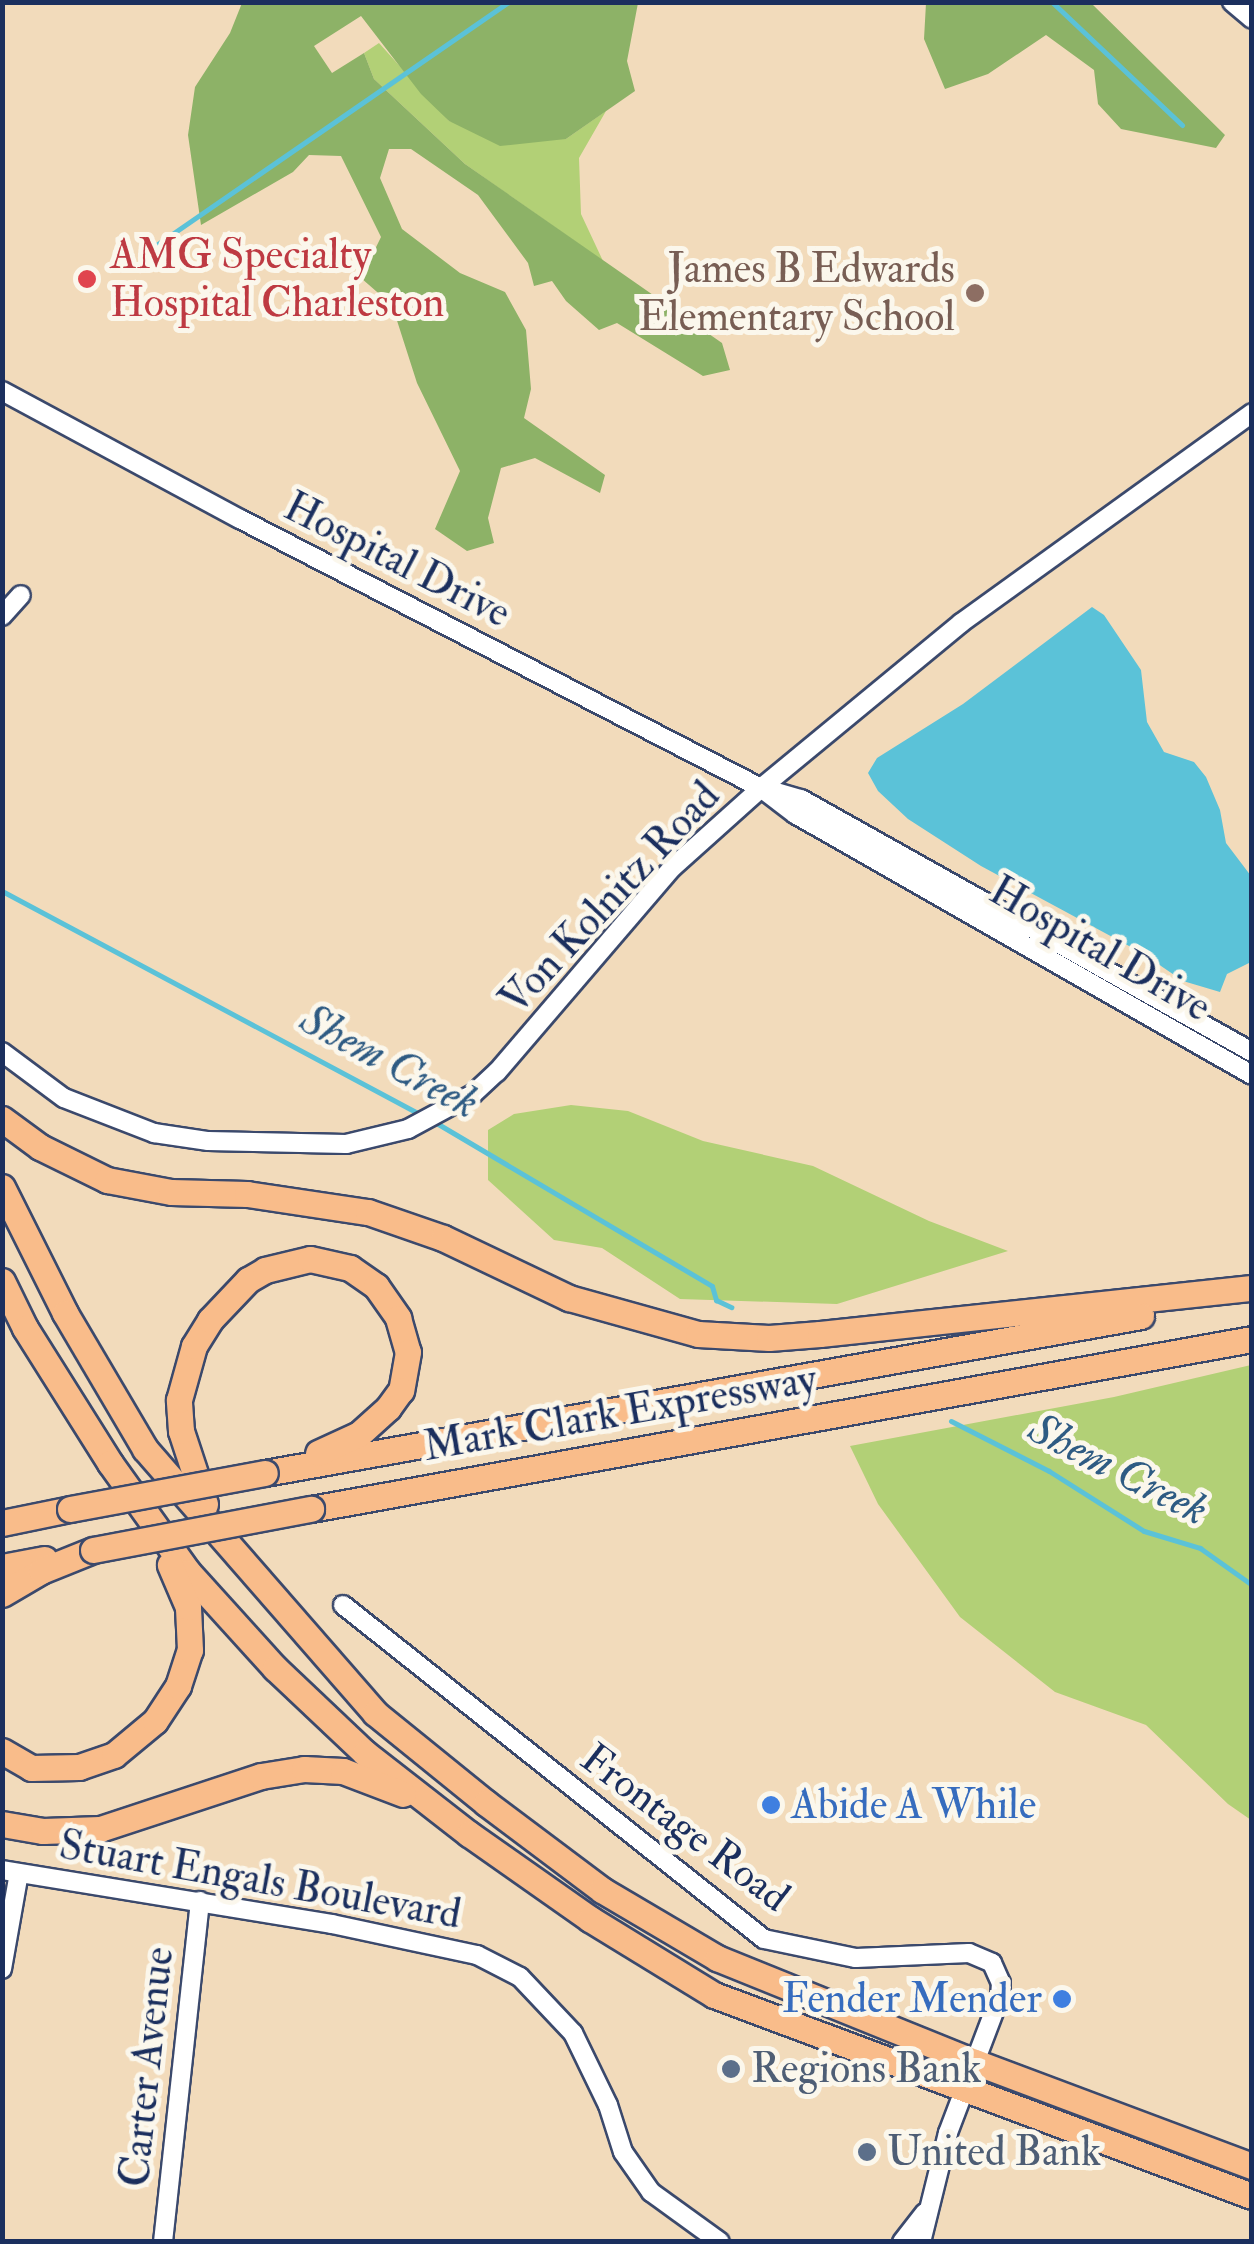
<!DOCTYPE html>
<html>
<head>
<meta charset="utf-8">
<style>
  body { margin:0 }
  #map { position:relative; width:1254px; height:2244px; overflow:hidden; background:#f2dbbb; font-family:"IM FELL Double Pica",serif }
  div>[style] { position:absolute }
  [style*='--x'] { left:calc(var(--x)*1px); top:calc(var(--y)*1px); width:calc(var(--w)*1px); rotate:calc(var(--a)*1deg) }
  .green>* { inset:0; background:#b2d076 }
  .forest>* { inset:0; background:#8db267 }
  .water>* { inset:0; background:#5bc2d8 }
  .stream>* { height:5px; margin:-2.5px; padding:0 2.5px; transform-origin:2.5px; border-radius:2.5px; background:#5bc2d8 }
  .roads { filter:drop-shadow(2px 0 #3b496c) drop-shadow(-2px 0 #3b496c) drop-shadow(0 2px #3b496c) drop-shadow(0 -2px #3b496c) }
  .minor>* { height:18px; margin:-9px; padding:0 9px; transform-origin:9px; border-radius:9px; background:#fff }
  .highway>* { height:25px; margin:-12.5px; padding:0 12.5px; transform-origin:12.5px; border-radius:12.5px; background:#f9bc8a }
  .bridges { filter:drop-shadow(2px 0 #3b496c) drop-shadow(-2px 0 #3b496c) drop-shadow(0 2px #3b496c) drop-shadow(0 -2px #3b496c) }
  .highway-bridge>* { height:25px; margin:-12.5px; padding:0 12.5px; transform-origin:12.5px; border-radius:12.5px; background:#f9bc8a }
  .dots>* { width:28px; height:28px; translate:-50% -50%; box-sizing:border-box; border:5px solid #fbf7ec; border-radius:50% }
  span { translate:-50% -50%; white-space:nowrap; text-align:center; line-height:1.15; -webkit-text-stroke:10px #fbf7ec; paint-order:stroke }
  .health-label { font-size:42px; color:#be3a42 }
  .left { translate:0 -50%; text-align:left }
  .education-label { font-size:42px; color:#785e54 }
  .right { translate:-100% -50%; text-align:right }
  .street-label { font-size:42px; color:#1b2f5e }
  .shop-label { font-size:42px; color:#366cbe }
  .service-label { font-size:42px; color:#4e5e75 }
  .water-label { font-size:45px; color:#2e5b83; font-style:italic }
  .frame { position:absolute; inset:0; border:5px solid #1b2f5e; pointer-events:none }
</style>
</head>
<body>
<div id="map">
  <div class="green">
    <i style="clip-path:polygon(379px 43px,449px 121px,566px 139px,606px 111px,579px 158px,581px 214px,603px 261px,465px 164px,374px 79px,364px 53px)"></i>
    <i style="clip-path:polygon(571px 1105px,628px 1111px,703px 1141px,813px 1166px,929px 1221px,1008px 1251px,837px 1304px,680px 1299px,602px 1248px,554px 1240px,488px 1180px,488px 1130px,514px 1114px)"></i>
    <i style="clip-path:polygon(1251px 1365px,1252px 1365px,1251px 1820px,1228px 1804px,1146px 1725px,1055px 1692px,960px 1617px,878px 1504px,850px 1446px,1114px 1397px)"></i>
  </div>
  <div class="forest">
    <i style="clip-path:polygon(242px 3px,638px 3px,627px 61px,635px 91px,566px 139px,500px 146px,449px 121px,421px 94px,361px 16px,314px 46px,332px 73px,364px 53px,374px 79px,465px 164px,722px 343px,730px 370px,703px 376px,617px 323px,599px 330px,566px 301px,552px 281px,534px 286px,528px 263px,478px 195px,411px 149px,389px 149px,380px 178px,402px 229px,460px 273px,505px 292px,526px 330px,531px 389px,524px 418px,605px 475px,600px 493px,535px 458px,501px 468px,488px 518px,494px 543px,467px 551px,435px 529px,460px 471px,417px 383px,392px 305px,361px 278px,381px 237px,341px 156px,309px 155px,293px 172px,201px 225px,188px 135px,195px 87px,230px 33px)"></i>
    <i style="clip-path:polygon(926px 3px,1091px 3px,1225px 135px,1216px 148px,1121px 129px,1098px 104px,1094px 70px,1046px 35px,988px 74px,945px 89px,924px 39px)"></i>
  </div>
  <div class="water">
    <i style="clip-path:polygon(1092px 607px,1104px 615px,1141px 670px,1147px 722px,1164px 752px,1194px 762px,1206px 777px,1220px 810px,1226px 843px,1251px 876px,1251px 962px,1227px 974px,1220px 992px,1183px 981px,1142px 953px,981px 866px,908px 819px,878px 791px,868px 773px,877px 758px,963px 704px)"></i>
  </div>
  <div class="stream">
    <i style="--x:1052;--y:2;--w:179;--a:43.4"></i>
    <i style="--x:149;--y:250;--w:437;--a:-34.6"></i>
    <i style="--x:2;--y:891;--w:477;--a:28.1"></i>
    <i style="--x:433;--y:1121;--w:324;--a:30.6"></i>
    <i style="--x:712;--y:1286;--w:15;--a:74"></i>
    <i style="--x:716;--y:1300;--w:17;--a:25"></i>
    <i style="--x:951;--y:1421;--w:110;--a:27"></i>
    <i style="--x:1049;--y:1471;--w:112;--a:32.3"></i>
    <i style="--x:1144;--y:1531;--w:59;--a:16.9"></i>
    <i style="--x:1200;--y:1548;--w:64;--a:35.4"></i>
  </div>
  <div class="roads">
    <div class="minor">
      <i style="--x:1232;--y:2;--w:26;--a:40"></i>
      <i style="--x:2;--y:391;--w:270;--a:28.3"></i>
      <i style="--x:240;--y:519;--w:586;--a:27.31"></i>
      <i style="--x:761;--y:788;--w:43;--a:37.4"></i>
      <i style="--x:795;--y:814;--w:526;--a:29.73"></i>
      <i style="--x:2;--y:616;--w:28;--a:-48"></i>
      <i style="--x:769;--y:790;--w:33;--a:16"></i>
      <i style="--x:801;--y:799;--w:517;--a:29.29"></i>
      <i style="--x:2;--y:1052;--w:77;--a:36.6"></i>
      <i style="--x:64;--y:1098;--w:97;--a:21.3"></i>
      <i style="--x:154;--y:1133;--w:55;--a:8.4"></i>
      <i style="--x:208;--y:1141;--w:138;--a:1.2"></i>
      <i style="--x:346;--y:1144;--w:64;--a:-13.6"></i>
      <i style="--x:408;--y:1129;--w:74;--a:-28.3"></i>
      <i style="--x:473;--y:1094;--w:33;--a:-43"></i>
      <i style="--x:497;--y:1072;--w:270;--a:-49.4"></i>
      <i style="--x:673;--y:867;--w:118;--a:-41.9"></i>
      <i style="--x:761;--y:788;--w:259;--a:-39.5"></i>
      <i style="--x:961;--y:623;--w:359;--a:-35.8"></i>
      <i style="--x:343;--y:1605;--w:537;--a:38.43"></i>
      <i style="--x:764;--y:1939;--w:94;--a:11.7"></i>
      <i style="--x:856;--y:1958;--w:113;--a:-2.5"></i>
      <i style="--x:969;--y:1953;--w:25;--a:23"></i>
      <i style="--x:992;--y:1963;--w:22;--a:66"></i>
      <i style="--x:1001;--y:1983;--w:13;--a:94"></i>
      <i style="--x:1000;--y:1996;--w:147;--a:110.8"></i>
      <i style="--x:948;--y:2133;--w:112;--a:103.9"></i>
      <i style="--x:2;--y:1870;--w:334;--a:9.3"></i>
      <i style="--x:332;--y:1924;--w:148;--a:12.1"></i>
      <i style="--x:477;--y:1955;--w:48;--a:27.1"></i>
      <i style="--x:520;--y:1977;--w:77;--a:46.6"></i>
      <i style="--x:573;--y:2033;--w:80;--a:64.1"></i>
      <i style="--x:608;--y:2105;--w:49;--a:72.3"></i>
      <i style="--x:623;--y:2152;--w:49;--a:55"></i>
      <i style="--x:651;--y:2192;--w:85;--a:35.9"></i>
      <i style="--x:2;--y:1969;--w:97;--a:-80"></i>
      <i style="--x:163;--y:2242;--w:343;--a:-83.8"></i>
      <i style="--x:902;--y:2242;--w:37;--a:-52"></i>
    </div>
    <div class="highway">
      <i style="--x:2;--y:1119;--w:47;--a:36.4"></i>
      <i style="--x:40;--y:1147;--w:75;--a:26.2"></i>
      <i style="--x:107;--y:1180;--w:65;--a:10.6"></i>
      <i style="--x:171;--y:1192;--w:76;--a:1.5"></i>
      <i style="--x:247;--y:1194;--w:122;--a:8.5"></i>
      <i style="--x:368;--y:1212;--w:79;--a:19.1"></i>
      <i style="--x:443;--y:1238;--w:140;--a:25.5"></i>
      <i style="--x:569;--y:1298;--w:134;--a:15.6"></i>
      <i style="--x:698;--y:1334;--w:71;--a:3.2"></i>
      <i style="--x:769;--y:1338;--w:51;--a:-4.5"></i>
      <i style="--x:820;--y:1334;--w:434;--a:-6.1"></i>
      <i style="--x:2;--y:1187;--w:141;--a:63.4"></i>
      <i style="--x:65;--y:1313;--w:158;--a:59.5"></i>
      <i style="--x:145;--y:1449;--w:350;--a:48.9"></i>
      <i style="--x:375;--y:1713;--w:143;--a:39"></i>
      <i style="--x:486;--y:1803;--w:145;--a:36.9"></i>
      <i style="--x:602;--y:1890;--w:134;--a:30.6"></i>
      <i style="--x:717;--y:1958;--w:278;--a:22"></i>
      <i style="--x:975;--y:2062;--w:296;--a:20.6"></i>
      <i style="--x:2;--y:1281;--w:52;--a:63.9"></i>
      <i style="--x:25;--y:1328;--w:160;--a:57.8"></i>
      <i style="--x:110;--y:1463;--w:134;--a:54.4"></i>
      <i style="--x:188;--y:1572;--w:130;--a:47.8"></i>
      <i style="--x:275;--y:1668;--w:124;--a:43.4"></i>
      <i style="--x:365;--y:1753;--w:132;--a:37.9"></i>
      <i style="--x:469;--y:1834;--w:148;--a:35.1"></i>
      <i style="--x:590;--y:1919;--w:145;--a:31.5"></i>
      <i style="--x:714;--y:1995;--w:574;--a:20.49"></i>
      <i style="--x:265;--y:1473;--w:890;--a:-10.16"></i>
      <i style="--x:205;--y:1504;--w:77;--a:-108.2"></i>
      <i style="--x:181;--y:1431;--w:31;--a:-94"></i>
      <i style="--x:179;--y:1400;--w:56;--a:-74.5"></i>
      <i style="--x:194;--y:1346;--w:31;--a:-58"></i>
      <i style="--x:210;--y:1320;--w:55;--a:-46.5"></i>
      <i style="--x:248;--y:1280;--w:20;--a:-30"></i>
      <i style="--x:265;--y:1270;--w:46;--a:-13.7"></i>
      <i style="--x:310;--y:1259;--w:41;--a:12.7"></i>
      <i style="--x:350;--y:1268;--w:32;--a:35"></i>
      <i style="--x:376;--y:1286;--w:39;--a:55"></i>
      <i style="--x:398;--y:1318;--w:35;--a:74"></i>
      <i style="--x:408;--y:1352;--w:39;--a:100"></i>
      <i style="--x:401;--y:1390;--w:22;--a:126"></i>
      <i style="--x:388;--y:1408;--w:39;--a:138"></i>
      <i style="--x:359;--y:1434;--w:45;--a:155.1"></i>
      <i style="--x:311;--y:1509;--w:956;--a:-10.24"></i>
      <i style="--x:2;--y:1523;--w:69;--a:-11.6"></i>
      <i style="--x:2;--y:1567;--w:43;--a:-10.8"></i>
      <i style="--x:2;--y:1594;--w:45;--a:-30.5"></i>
      <i style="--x:41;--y:1571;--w:56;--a:-22"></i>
      <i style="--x:2;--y:1751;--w:34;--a:30"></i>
      <i style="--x:31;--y:1768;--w:48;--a:-1.2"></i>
      <i style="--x:79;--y:1767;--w:37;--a:-19"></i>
      <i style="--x:114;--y:1755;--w:53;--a:-39.7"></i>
      <i style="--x:155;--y:1721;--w:42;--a:-56.7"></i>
      <i style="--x:178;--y:1686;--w:38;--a:-72"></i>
      <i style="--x:190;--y:1650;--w:43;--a:-92.7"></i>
      <i style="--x:188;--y:1607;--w:46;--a:-113.2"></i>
      <i style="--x:2;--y:1824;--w:42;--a:9.7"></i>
      <i style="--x:43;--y:1831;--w:57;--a:-2"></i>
      <i style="--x:100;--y:1829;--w:169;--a:-18.2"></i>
      <i style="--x:261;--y:1776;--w:44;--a:-9.2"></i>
      <i style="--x:304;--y:1769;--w:39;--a:3"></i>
      <i style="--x:343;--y:1771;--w:64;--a:21"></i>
    </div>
  </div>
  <div class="bridges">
    <div class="highway-bridge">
      <i style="--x:70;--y:1509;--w:198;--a:-10.5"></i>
      <i style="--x:93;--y:1550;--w:222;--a:-10.7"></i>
    </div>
  </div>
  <div class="dots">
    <i style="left:87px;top:279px;background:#e0444e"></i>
    <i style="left:975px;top:293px;background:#8d6e63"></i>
    <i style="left:771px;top:1805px;background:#3f7fe0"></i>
    <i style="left:1062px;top:1999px;background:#3f7fe0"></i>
    <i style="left:731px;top:2069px;background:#5c6f8a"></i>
    <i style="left:867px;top:2152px;background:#5c6f8a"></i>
  </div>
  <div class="health-label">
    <span class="left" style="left:110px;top:279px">AMG Specialty<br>Hospital Charleston</span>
  </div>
  <div class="education-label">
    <span class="right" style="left:955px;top:293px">James B Edwards<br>Elementary School</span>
  </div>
  <div class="street-label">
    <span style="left:397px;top:560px;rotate:27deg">Hospital Drive</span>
    <span style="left:610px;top:898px;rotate:-47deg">Von Kolnitz Road</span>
    <span style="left:1100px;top:949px;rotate:30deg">Hospital Drive</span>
    <span style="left:620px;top:1413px;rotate:-10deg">Mark Clark Expressway</span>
    <span style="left:685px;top:1828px;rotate:37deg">Frontage Road</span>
    <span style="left:260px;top:1880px;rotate:10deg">Stuart Engals Boulevard</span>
    <span style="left:147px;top:2067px;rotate:-84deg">Carter Avenue</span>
  </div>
  <div class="shop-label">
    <span class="left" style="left:791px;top:1805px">Abide A While</span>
    <span class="right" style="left:1042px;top:1999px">Fender Mender</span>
  </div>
  <div class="service-label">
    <span class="left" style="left:751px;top:2069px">Regions Bank</span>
    <span class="left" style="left:887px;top:2152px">United Bank</span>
  </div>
  <div class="water-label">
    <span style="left:389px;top:1062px;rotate:28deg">Shem Creek</span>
    <span style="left:1118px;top:1470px;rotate:27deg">Shem Creek</span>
  </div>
  <div class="frame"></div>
</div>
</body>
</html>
